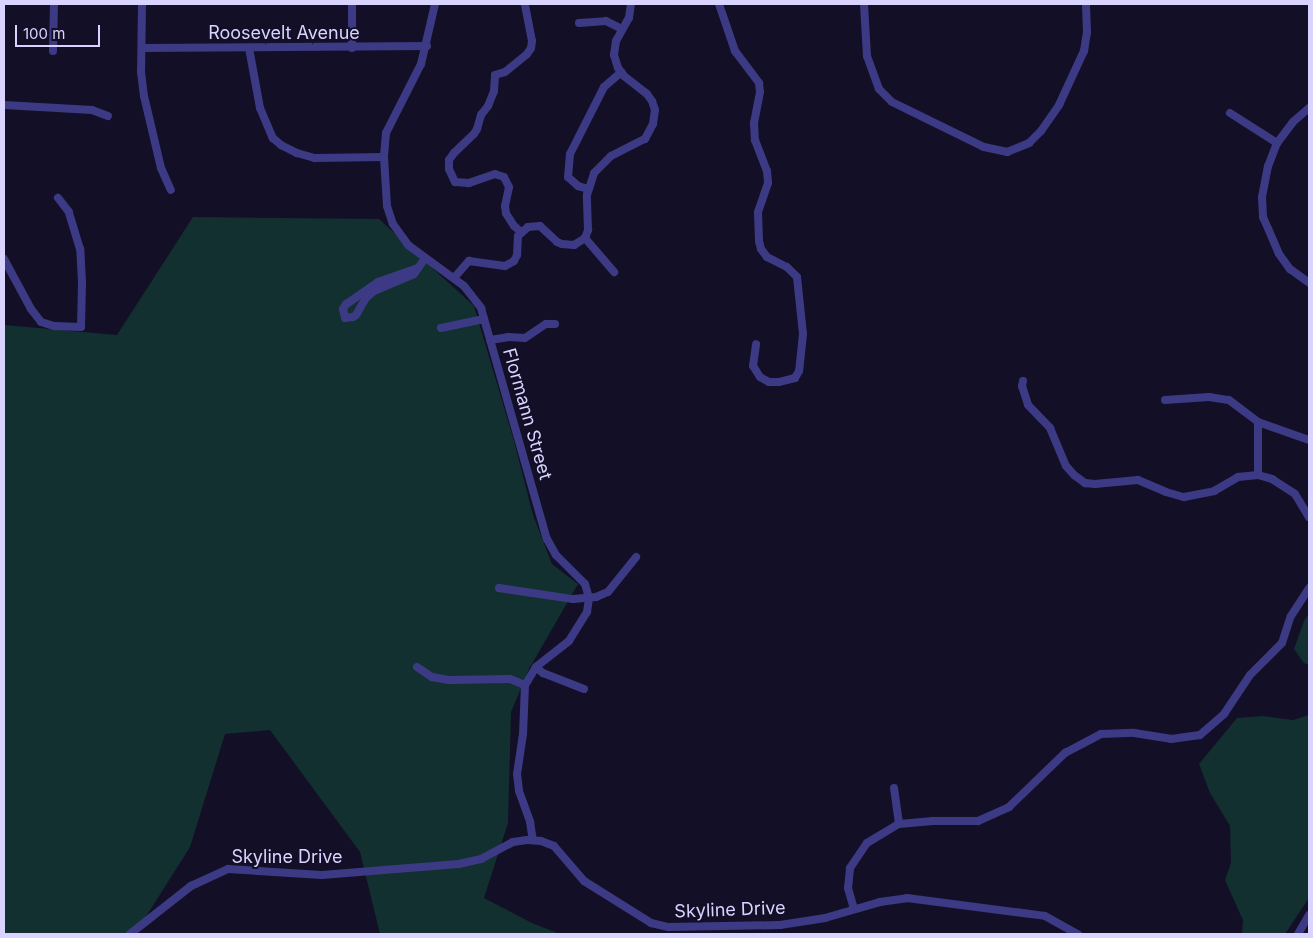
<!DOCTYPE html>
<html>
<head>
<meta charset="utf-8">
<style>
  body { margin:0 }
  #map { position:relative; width:1313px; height:938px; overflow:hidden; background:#130f26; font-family:Inter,sans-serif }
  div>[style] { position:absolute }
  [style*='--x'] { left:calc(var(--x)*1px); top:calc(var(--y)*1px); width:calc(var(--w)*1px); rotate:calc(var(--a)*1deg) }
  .green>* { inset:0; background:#12302f }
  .minor>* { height:8px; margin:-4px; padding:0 4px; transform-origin:4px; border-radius:4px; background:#3d3a85 }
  span { translate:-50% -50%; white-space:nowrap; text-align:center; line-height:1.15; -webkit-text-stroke:4px #130f26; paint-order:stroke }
  .street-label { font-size:18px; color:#d9d4ff }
  .frame { position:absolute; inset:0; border:5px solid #d9d4ff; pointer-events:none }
  .scale { position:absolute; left:15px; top:25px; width:85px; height:22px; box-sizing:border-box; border:2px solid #d9d4ff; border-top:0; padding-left:6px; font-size:15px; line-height:18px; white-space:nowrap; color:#d9d4ff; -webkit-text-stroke:4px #130f26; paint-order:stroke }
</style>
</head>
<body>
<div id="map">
  <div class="green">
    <i style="clip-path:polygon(193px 217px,379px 219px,474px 306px,514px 441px,533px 515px,552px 564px,578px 584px,529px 669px,511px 712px,508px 823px,484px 898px,532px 923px,560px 934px,380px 934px,360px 852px,270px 730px,225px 734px,190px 847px,135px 934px,4px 934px,4px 325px,117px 335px)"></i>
    <i style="clip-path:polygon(1309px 613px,1309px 665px,1304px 663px,1294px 649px,1304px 621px)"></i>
    <i style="clip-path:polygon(1309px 715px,1309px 898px,1285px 934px,1242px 934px,1243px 920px,1225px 880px,1231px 863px,1230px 826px,1210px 793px,1199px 764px,1237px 718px,1263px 716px,1293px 720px)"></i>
  </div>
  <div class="minor">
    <i style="--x:142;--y:4;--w:68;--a:90.8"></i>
    <i style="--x:141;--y:72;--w:24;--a:83"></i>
    <i style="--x:144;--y:96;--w:74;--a:76.7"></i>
    <i style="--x:161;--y:168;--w:24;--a:66"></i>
    <i style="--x:352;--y:4;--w:44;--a:90"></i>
    <i style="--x:435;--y:4;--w:62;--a:103.1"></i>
    <i style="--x:421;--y:64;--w:77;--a:116.9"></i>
    <i style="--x:386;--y:133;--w:24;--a:95"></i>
    <i style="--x:384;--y:157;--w:49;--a:86.5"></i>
    <i style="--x:387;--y:206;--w:19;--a:72"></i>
    <i style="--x:393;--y:224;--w:26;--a:54"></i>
    <i style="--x:408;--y:245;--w:69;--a:36.2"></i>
    <i style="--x:464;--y:286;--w:28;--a:52"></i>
    <i style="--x:481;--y:308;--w:240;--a:74.1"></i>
    <i style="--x:547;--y:539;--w:18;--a:61"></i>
    <i style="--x:556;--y:555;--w:41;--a:45"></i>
    <i style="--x:585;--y:584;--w:15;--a:74"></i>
    <i style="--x:589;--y:598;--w:14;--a:98"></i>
    <i style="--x:587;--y:612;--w:34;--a:122"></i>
    <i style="--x:569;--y:641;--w:42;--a:141.8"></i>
    <i style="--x:536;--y:667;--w:21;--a:121"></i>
    <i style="--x:525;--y:685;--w:49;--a:92.3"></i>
    <i style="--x:523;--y:734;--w:40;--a:98.5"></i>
    <i style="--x:517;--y:774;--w:17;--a:83"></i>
    <i style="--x:519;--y:791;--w:33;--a:70"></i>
    <i style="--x:530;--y:822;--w:18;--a:81"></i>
    <i style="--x:719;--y:4;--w:50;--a:71.2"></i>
    <i style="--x:735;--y:51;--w:40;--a:53"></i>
    <i style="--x:759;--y:83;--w:9;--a:84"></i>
    <i style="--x:760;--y:92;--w:32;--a:101"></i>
    <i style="--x:754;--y:123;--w:17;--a:87"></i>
    <i style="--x:755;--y:140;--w:33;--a:69"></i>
    <i style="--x:767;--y:171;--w:12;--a:85"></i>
    <i style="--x:768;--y:183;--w:31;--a:109"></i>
    <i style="--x:758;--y:212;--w:29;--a:88"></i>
    <i style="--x:759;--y:241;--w:8;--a:76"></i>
    <i style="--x:761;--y:249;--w:10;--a:53"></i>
    <i style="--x:767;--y:257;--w:22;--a:27"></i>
    <i style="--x:787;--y:267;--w:14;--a:45"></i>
    <i style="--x:797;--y:277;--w:57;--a:84"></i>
    <i style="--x:803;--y:334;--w:37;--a:96"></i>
    <i style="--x:799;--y:371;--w:8;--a:120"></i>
    <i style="--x:795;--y:378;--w:16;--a:166"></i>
    <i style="--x:779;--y:382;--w:10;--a:180"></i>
    <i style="--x:769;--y:382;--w:10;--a:-151"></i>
    <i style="--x:760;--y:377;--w:13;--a:-122"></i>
    <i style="--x:753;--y:366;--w:22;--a:-82"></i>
    <i style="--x:864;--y:4;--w:52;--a:86.7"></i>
    <i style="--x:867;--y:56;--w:35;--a:70"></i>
    <i style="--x:879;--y:89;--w:18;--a:45"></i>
    <i style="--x:892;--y:102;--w:102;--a:26.1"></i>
    <i style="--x:984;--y:147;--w:24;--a:12"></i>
    <i style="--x:1007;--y:152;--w:24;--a:-22"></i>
    <i style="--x:1029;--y:143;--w:17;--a:-45"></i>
    <i style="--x:1041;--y:131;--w:32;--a:-55"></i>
    <i style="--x:1059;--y:105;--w:60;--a:-65.2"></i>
    <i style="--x:1084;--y:51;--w:18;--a:-81"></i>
    <i style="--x:1087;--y:33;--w:29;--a:-92"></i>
    <i style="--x:579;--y:23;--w:27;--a:-4"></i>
    <i style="--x:606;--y:21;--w:18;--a:27"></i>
    <i style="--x:142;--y:48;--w:285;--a:-0.4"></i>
    <i style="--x:249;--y:48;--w:61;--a:79.6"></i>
    <i style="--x:260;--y:108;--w:33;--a:67"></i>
    <i style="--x:273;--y:138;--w:11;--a:41"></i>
    <i style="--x:281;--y:145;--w:18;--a:27"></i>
    <i style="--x:297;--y:153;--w:19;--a:16"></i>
    <i style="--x:315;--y:158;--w:69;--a:-0.8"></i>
    <i style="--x:53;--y:51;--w:47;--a:-88.8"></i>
    <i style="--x:4;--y:105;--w:88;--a:3.3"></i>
    <i style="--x:92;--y:110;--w:17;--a:21"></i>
    <i style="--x:1309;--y:108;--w:21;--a:139"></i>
    <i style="--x:1293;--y:122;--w:26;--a:127"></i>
    <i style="--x:1277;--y:143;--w:25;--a:111"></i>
    <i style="--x:1268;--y:166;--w:32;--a:101"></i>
    <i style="--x:1262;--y:197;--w:20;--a:87"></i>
    <i style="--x:1263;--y:217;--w:40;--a:66.6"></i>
    <i style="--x:1279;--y:254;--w:19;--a:54"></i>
    <i style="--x:1290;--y:269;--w:24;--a:36"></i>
    <i style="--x:1230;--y:113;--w:56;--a:32.6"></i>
    <i style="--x:588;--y:189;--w:10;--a:-163"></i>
    <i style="--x:578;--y:186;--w:13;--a:-138"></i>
    <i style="--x:568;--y:177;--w:23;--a:-85"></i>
    <i style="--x:570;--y:154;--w:75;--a:-63.1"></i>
    <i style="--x:604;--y:87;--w:23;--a:-41"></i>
    <i style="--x:521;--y:232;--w:9;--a:-139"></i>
    <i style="--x:514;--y:226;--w:15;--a:-122"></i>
    <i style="--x:506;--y:213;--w:7;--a:-98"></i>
    <i style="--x:505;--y:206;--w:19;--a:-78"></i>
    <i style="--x:509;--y:187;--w:11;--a:-117"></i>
    <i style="--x:504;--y:177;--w:9;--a:-162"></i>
    <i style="--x:495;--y:174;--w:28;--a:161"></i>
    <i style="--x:469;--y:183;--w:14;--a:-176"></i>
    <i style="--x:455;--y:182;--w:14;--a:-115"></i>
    <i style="--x:449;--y:169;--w:9;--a:-90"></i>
    <i style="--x:449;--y:160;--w:9;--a:-54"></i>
    <i style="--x:454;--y:153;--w:28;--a:-44"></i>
    <i style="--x:474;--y:134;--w:6;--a:-59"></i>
    <i style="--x:477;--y:129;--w:15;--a:-74"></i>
    <i style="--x:481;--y:115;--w:11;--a:-52"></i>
    <i style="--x:488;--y:106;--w:16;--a:-68"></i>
    <i style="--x:494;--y:91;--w:16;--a:-86"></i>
    <i style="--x:495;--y:75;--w:10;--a:-17"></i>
    <i style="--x:505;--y:72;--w:28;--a:-39"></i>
    <i style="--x:527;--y:54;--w:7;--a:-56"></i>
    <i style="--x:531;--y:48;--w:7;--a:-82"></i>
    <i style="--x:532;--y:41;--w:38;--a:-101"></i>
    <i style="--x:585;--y:238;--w:45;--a:49.5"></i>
    <i style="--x:4;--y:259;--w:57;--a:61.6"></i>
    <i style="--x:31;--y:309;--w:16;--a:52"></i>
    <i style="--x:41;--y:322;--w:14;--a:17"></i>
    <i style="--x:54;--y:326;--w:27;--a:2"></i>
    <i style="--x:81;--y:327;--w:45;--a:-88.7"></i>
    <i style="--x:82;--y:282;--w:33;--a:-93"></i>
    <i style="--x:80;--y:249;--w:39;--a:-107"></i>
    <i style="--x:69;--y:212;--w:18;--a:-128"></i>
    <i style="--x:418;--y:268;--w:42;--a:160.7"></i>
    <i style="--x:378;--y:282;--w:39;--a:145"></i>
    <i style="--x:346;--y:304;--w:6;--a:121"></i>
    <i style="--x:343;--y:309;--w:9;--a:77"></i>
    <i style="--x:345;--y:318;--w:8;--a:-7"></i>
    <i style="--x:353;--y:317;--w:4;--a:-34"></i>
    <i style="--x:356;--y:315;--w:20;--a:-60"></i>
    <i style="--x:366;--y:298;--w:11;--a:-41"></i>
    <i style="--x:374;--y:291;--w:43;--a:-23"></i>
    <i style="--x:414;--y:274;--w:19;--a:-55"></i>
    <i style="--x:454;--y:278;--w:23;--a:-49"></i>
    <i style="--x:469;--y:261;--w:36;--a:8"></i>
    <i style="--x:505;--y:266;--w:10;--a:-29"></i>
    <i style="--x:514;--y:261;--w:7;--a:-63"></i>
    <i style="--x:517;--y:255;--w:19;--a:-87"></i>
    <i style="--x:518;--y:236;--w:13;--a:-42"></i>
    <i style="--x:528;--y:227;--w:12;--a:-5"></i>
    <i style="--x:540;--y:226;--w:23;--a:43"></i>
    <i style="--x:557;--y:242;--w:5;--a:22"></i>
    <i style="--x:562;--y:244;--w:12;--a:5"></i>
    <i style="--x:574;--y:245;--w:13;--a:-32"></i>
    <i style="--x:585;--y:238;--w:9;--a:-69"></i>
    <i style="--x:588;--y:230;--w:35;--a:-92"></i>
    <i style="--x:587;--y:195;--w:23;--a:-72"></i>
    <i style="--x:594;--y:173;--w:24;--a:-45"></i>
    <i style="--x:611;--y:156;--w:38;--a:-27"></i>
    <i style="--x:645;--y:139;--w:17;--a:-62"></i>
    <i style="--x:653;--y:124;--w:14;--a:-82"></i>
    <i style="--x:655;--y:110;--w:9;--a:-108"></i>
    <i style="--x:652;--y:101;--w:9;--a:-126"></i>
    <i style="--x:647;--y:94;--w:29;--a:-142"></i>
    <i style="--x:624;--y:76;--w:10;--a:-127"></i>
    <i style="--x:618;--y:68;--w:14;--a:-107"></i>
    <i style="--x:614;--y:55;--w:14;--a:-82"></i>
    <i style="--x:616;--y:41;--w:26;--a:-61"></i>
    <i style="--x:629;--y:18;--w:14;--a:-82"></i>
    <i style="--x:441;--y:328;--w:44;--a:-11.8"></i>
    <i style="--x:490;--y:340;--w:18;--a:-9"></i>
    <i style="--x:508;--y:337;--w:17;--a:3"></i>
    <i style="--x:525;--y:338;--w:25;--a:-34"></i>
    <i style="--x:546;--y:324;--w:9;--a:0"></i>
    <i style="--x:1023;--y:381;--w:5;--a:101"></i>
    <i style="--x:1022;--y:386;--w:20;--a:72"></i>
    <i style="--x:1028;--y:405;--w:32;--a:46"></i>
    <i style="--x:1050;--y:428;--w:41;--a:67.2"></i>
    <i style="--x:1066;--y:466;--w:12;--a:48"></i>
    <i style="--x:1074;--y:475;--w:14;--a:36"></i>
    <i style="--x:1085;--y:483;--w:10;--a:6"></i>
    <i style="--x:1095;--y:484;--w:43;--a:-5.3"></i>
    <i style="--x:1138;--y:480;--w:30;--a:23"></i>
    <i style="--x:1166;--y:492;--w:19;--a:16"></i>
    <i style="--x:1184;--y:497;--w:31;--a:-11"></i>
    <i style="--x:1214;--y:491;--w:28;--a:-30"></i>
    <i style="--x:1238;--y:477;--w:20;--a:-6"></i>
    <i style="--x:1258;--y:475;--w:15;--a:16"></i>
    <i style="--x:1272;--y:479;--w:27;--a:33"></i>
    <i style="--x:1295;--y:494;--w:27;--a:59"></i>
    <i style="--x:1165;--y:400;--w:44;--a:-3.9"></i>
    <i style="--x:1209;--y:397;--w:20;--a:9"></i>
    <i style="--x:1229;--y:400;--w:36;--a:37"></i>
    <i style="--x:1258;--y:422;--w:54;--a:19.4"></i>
    <i style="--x:1258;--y:422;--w:53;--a:90"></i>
    <i style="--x:499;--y:588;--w:75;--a:8.5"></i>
    <i style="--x:573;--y:599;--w:23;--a:-5"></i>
    <i style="--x:596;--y:597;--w:13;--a:-23"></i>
    <i style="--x:608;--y:592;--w:45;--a:-51.3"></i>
    <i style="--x:417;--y:667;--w:18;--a:34"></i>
    <i style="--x:432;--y:677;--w:17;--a:10"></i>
    <i style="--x:449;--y:680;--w:61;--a:-0.9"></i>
    <i style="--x:510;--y:679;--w:16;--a:22"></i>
    <i style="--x:536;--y:667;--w:9;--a:41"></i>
    <i style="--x:543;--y:673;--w:44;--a:21.3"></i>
    <i style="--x:894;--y:788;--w:36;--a:82"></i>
    <i style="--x:854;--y:909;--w:22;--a:-106"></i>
    <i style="--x:848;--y:888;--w:20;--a:-84"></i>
    <i style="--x:850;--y:868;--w:30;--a:-56"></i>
    <i style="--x:867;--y:843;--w:37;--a:-31"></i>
    <i style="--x:899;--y:824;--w:34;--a:-5"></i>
    <i style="--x:933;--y:821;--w:45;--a:0"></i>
    <i style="--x:978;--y:821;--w:34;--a:-24"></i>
    <i style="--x:1009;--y:807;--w:78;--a:-44"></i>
    <i style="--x:1065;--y:753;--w:41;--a:-27.8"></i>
    <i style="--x:1101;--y:734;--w:33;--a:-2"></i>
    <i style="--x:1134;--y:733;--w:37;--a:9"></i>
    <i style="--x:1171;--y:739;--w:29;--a:-8"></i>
    <i style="--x:1200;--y:735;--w:32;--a:-41"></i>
    <i style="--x:1224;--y:714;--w:47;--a:-56.3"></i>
    <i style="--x:1250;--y:675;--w:45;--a:-45"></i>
    <i style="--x:1282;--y:643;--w:28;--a:-72"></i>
    <i style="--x:1291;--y:616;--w:33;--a:-57"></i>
    <i style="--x:130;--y:934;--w:78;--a:-38.2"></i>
    <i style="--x:191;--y:886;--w:41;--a:-24.7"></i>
    <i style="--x:228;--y:869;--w:94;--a:3.7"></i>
    <i style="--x:322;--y:875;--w:137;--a:-4.6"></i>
    <i style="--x:459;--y:864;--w:23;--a:-13"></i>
    <i style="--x:481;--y:859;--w:36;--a:-28"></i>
    <i style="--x:513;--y:842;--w:14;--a:-8"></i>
    <i style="--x:527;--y:840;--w:14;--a:4"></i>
    <i style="--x:541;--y:841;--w:14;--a:21"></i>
    <i style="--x:554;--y:846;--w:46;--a:49.4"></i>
    <i style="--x:584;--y:881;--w:79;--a:32.1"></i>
    <i style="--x:651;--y:923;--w:18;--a:13"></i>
    <i style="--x:669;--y:927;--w:111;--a:-1"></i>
    <i style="--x:780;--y:925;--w:46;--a:-8.8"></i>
    <i style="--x:825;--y:918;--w:57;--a:-16.2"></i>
    <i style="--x:880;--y:902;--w:27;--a:-8"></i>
    <i style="--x:907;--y:898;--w:139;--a:7.4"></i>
    <i style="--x:1045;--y:916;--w:38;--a:29"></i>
    <i style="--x:1298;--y:934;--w:22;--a:-60"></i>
  </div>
  <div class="street-label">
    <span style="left:284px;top:33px">Roosevelt Avenue</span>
    <span style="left:527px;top:414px;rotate:74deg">Flormann Street</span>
    <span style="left:287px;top:857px">Skyline Drive</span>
    <span style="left:730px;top:910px;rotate:-2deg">Skyline Drive</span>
  </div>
  <div class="frame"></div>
  <div class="scale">100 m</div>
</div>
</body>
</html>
